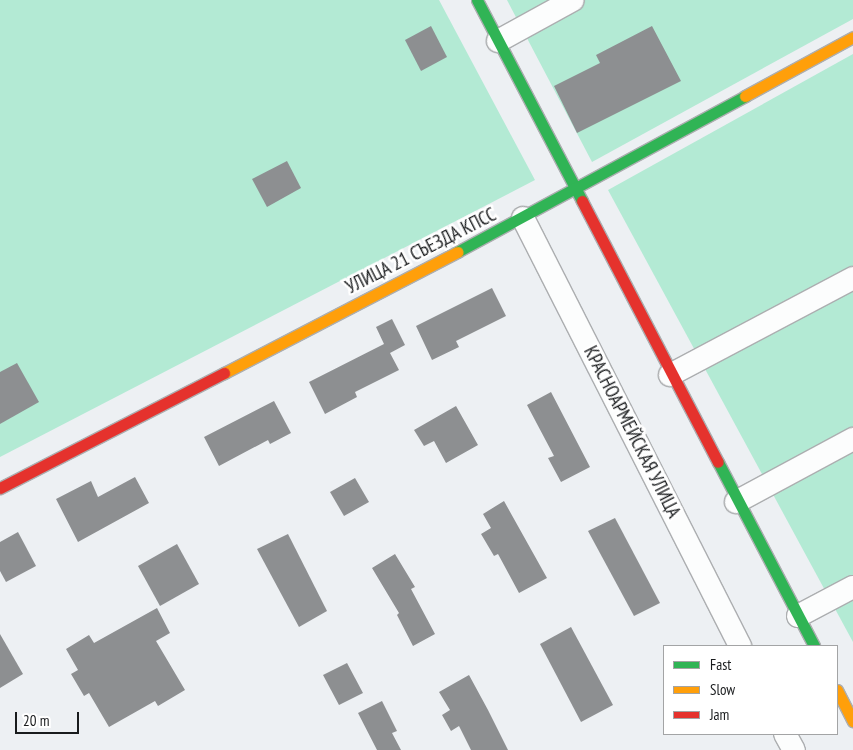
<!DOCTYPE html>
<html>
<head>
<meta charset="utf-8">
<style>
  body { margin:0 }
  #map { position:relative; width:853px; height:750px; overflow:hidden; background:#edf0f3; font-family:"PT Sans Narrow",sans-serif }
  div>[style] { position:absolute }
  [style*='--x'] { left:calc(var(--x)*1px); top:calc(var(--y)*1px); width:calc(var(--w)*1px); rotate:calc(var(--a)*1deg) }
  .green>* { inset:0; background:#b3ead4 }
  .building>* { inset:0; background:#8d8f91 }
  .roads { filter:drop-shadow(1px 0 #acaeb0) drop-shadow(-1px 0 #acaeb0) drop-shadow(0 1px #acaeb0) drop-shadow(0 -1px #acaeb0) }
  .street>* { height:22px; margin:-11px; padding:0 11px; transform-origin:11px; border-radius:11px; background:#fcfdfd }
  .fast>* { height:11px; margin:-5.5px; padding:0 5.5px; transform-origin:5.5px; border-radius:5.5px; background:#30b455 }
  .slow>* { height:11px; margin:-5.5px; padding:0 5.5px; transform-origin:5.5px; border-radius:5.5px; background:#ff9f0a }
  .jam>* { height:11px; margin:-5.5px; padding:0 5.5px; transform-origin:5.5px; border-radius:5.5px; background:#e5322d }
  span { translate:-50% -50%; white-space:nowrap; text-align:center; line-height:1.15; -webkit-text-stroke:5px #fff; paint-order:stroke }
  .street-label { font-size:19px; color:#191b1d }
  .legend { position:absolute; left:663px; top:645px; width:175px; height:90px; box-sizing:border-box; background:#fff; border:1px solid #a3a4a5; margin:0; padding:6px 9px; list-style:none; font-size:15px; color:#191b1d }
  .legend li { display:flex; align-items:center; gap:10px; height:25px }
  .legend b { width:25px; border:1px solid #a3a4a5 }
  .scale { position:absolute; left:15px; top:712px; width:64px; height:22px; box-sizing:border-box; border:2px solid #191b1d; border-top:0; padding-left:6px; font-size:15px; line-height:18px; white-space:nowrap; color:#191b1d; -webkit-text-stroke:4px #fff; paint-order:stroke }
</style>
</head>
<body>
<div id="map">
  <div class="green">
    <i style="clip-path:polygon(0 0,439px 0,535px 180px,0 457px)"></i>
    <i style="clip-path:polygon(507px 0,853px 0,853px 19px,592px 162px)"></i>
    <i style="clip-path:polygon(853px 54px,853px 642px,608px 190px)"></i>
  </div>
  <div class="building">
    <i style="clip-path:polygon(431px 26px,447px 57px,421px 71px,405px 40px)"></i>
    <i style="clip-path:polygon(652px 26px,681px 81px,577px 133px,554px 86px,600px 63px,596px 55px)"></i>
    <i style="clip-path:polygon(287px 161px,301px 188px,267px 207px,252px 179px)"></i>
    <i style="clip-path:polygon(492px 288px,506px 316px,456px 341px,459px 347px,432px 360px,416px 326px)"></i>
    <i style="clip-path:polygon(392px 319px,405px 345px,390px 353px,399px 370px,355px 392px,357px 397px,325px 414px,309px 382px,384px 344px,376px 327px)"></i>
    <i style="clip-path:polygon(17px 363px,39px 402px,0 424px,0 372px)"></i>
    <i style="clip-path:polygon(551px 392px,590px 467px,561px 482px,548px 458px,554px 456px,527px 405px)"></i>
    <i style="clip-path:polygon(274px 401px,291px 433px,270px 444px,268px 440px,219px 466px,204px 437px)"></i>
    <i style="clip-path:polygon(456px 406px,478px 445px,446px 463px,434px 441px,424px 446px,414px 430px)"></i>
    <i style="clip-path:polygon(135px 477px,149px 503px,78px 542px,56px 499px,91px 481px,98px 497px)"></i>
    <i style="clip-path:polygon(355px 478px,369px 502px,344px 516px,330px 492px)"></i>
    <i style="clip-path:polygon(504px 501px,547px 578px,519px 593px,498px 554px,494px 556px,481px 534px,491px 528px,483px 514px)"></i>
    <i style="clip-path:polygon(615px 518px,660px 603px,634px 616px,588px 531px)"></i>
    <i style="clip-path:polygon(18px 532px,36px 566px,6px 582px,0 571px,0 542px)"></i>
    <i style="clip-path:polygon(288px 534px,327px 611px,299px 627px,257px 549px)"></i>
    <i style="clip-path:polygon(177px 544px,199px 584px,160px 606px,138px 566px)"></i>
    <i style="clip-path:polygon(395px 554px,415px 587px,411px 589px,435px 634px,413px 646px,397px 615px,399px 613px,372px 568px)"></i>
    <i style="clip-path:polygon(157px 608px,170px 633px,156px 641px,185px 690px,158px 706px,155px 701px,109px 727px,89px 693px,84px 696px,71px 674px,78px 670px,66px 649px,89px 635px,94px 643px)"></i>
    <i style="clip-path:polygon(571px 627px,613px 705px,581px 722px,540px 644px)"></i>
    <i style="clip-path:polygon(0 634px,23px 674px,0 688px)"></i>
    <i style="clip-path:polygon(347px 663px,363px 693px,339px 705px,323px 675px)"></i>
    <i style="clip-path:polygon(469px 675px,488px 710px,508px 750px,471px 750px,459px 726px,451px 731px,442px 715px,450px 710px,439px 692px)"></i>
    <i style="clip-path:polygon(382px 701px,397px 731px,392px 733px,401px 750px,377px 750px,358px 713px)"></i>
  </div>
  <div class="roads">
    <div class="street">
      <i style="--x:498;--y:41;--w:85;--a:-28.7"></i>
      <i style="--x:523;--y:218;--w:480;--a:63.1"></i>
      <i style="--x:670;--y:375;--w:207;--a:-27.9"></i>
      <i style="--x:736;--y:502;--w:133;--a:-28.3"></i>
      <i style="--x:798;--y:616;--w:62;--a:-27.8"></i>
      <i style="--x:785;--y:734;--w:18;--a:61"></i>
    </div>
    <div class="fast">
      <i style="--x:477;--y:0;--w:227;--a:62.4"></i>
      <i style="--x:457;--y:252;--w:328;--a:-28.4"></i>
      <i style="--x:718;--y:462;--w:208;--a:62.4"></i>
    </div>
    <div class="slow">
      <i style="--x:745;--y:96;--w:123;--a:-28.6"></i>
      <i style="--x:224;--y:373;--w:263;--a:-27.4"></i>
      <i style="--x:837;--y:690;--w:35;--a:63"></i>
    </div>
    <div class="jam">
      <i style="--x:582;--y:201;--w:294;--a:62.5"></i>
      <i style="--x:0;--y:488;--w:252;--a:-27.2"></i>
    </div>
  </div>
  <div class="street-label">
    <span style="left:421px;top:251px;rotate:-27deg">УЛИЦА 21 СЪЕЗДА КПСС</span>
    <span style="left:632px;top:432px;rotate:63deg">КРАСНОАРМЕЙСКАЯ УЛИЦА</span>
  </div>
  <ul class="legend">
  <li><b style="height:6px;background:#30b455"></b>Fast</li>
  <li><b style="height:6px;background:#ff9f0a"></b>Slow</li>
  <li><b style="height:6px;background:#e5322d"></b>Jam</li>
  </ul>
  <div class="scale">20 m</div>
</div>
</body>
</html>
